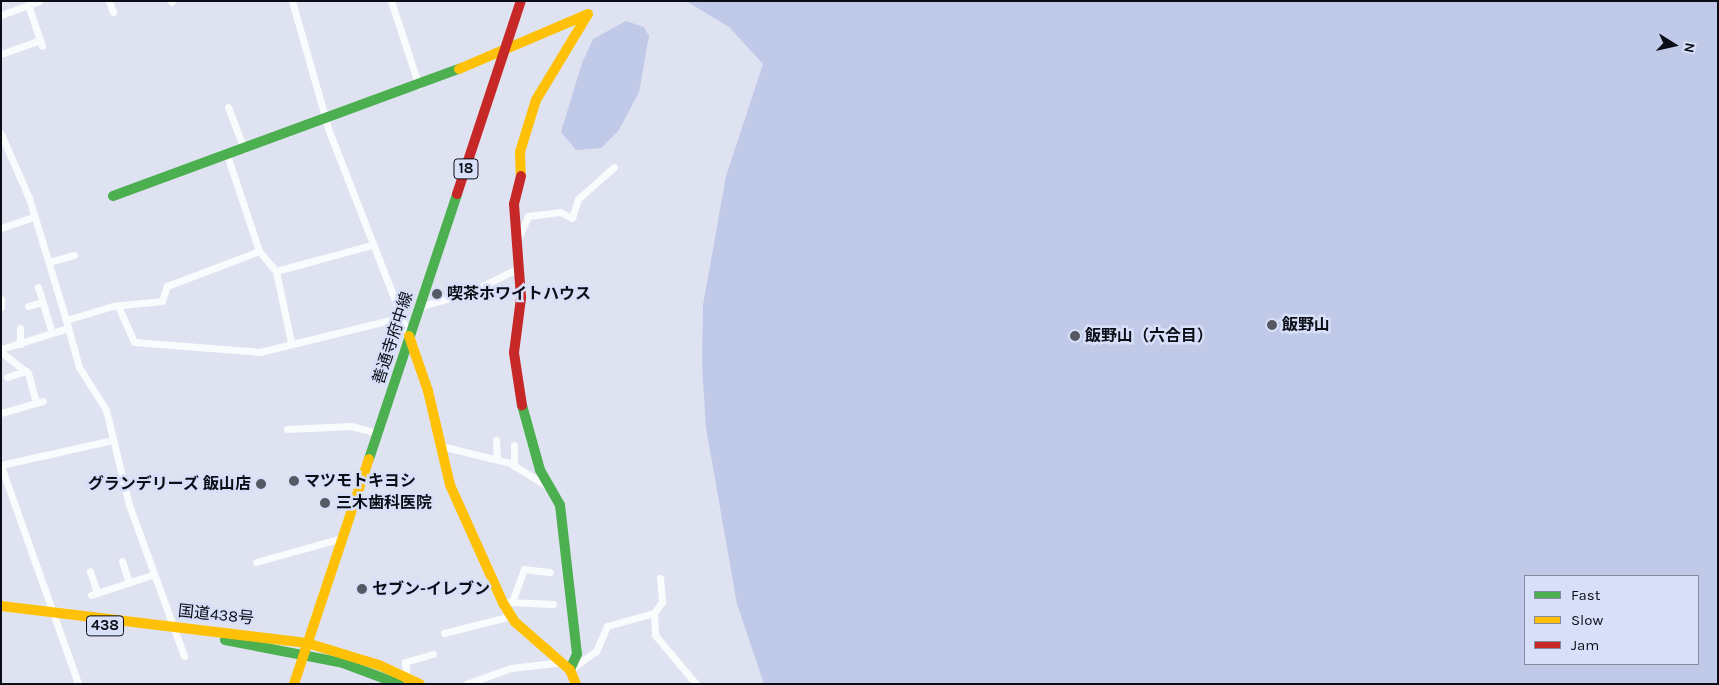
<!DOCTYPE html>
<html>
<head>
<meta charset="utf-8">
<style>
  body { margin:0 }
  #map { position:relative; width:1719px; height:685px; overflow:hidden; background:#dfe3f1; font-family:Karla,"Noto Sans JP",sans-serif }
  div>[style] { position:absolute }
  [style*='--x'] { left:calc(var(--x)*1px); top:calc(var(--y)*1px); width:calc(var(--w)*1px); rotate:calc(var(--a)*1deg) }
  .green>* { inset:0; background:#c0c9e7 }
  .street>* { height:7px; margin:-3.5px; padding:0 3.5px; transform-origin:3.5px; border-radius:3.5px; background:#fafbfd }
  .fast>* { height:10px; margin:-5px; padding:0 5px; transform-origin:5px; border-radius:5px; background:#4caf50 }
  .slow>* { height:10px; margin:-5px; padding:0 5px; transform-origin:5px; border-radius:5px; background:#ffc107 }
  .jam>* { height:10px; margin:-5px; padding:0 5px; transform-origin:5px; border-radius:5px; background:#c62828 }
  .dots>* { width:14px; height:14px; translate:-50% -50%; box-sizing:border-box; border:2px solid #d8dff8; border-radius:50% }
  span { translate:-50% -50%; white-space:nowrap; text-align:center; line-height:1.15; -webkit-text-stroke:5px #d8dff8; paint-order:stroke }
  .shield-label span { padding:1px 4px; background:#d8dff8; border:1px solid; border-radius:4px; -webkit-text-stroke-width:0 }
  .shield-label { font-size:15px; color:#0b0e16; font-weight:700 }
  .poi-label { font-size:16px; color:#0b0e16; font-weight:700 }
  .left { translate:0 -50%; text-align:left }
  .right { translate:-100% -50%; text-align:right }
  .street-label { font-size:16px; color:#0b0e16 }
  .frame { position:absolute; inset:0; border:2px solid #0b0e16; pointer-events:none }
  .legend { position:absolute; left:1524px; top:575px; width:175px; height:90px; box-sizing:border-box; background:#d8dff8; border:1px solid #868b9e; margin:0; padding:6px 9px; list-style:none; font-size:15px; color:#0b0e16 }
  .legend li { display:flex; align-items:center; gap:10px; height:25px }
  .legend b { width:25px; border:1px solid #868b9e }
  .north { position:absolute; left:1649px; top:20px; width:50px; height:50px; -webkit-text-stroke:4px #d8dff8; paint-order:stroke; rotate:100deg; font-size:14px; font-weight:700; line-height:20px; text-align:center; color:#0b0e16 }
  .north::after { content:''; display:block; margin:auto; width:18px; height:22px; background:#0b0e16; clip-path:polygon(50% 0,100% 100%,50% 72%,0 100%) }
</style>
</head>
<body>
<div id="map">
  <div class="green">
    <i style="clip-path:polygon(evenodd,686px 1px,1718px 1px,1718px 684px,764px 684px,737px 604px,706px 428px,702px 365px,703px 305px,726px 176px,763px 64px,729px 27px,686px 1px,1525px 576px,1698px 576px,1698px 664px,1525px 664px,1525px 576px)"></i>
    <i style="clip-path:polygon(626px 21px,644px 27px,649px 36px,639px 92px,619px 130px,601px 148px,576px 150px,561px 132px,582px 63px,593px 39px)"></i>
  </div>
  <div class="street">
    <i style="--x:109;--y:1;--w:12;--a:70"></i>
    <i style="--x:171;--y:1;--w:1;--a:45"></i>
    <i style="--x:292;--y:1;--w:135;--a:74.1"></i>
    <i style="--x:329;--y:131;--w:220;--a:68.7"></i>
    <i style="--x:391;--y:1;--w:89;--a:71.8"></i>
    <i style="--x:28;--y:5;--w:43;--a:71.1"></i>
    <i style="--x:1;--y:15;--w:40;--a:-20.2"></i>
    <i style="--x:1;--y:54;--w:41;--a:-19.7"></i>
    <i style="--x:228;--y:107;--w:45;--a:69.1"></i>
    <i style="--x:1;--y:134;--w:70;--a:66.4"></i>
    <i style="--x:29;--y:198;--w:127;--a:73.1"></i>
    <i style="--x:227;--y:155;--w:101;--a:71.6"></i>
    <i style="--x:1;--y:228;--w:36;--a:-19"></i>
    <i style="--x:517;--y:240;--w:26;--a:-65"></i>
    <i style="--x:528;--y:216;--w:32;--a:-7"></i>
    <i style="--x:560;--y:212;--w:13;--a:27"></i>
    <i style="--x:572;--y:218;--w:20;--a:-72"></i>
    <i style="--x:578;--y:199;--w:48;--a:-41.6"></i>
    <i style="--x:49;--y:262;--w:26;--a:-16"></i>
    <i style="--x:276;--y:271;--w:99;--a:-15.2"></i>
    <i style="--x:38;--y:287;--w:48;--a:73.1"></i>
    <i style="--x:1;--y:299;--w:8;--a:90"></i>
    <i style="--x:28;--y:306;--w:15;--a:-16"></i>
    <i style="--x:419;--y:307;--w:53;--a:-16.4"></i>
    <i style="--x:470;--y:292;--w:52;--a:-26.1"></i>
    <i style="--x:119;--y:308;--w:37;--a:66"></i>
    <i style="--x:134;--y:342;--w:126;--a:4.5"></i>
    <i style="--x:260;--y:352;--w:142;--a:-13.8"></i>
    <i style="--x:20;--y:328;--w:16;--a:90"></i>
    <i style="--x:1;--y:349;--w:70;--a:-17.4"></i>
    <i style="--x:1;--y:352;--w:34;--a:38"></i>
    <i style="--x:28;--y:373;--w:31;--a:75"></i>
    <i style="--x:36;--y:403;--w:35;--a:164"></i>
    <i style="--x:7;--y:377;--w:20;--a:-18"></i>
    <i style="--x:36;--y:403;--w:7;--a:-16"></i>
    <i style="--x:287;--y:429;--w:64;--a:-2.7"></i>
    <i style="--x:351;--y:426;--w:27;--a:15"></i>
    <i style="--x:496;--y:440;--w:18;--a:87"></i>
    <i style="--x:514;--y:445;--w:21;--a:90"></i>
    <i style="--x:441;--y:446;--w:71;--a:13.8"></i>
    <i style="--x:510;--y:463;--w:44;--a:31.9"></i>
    <i style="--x:1;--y:465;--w:115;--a:-12.6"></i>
    <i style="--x:1;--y:466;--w:231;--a:70.5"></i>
    <i style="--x:122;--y:561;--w:22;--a:72"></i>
    <i style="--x:256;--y:562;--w:89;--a:-15.6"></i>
    <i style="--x:90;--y:571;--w:22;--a:72"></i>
    <i style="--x:660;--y:578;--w:24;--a:85"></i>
    <i style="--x:662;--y:602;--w:14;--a:126"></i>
    <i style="--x:654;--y:613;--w:22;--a:87"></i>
    <i style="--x:655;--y:635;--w:64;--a:50.1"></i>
    <i style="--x:91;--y:595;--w:64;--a:-18.2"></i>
    <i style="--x:508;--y:602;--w:45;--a:2.5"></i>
    <i style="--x:512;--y:602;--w:35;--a:-70"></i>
    <i style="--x:524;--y:569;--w:26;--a:7"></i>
    <i style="--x:444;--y:633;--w:69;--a:-14.2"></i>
    <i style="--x:184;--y:656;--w:161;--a:-110"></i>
    <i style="--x:129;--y:505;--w:98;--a:-103.6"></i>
    <i style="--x:106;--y:410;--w:51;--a:-122.1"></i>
    <i style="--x:79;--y:367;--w:49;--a:-105.5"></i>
    <i style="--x:66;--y:320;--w:49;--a:-16.6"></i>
    <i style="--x:113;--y:306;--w:49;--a:-5.8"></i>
    <i style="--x:162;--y:301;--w:16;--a:-72"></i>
    <i style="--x:167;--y:286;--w:98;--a:-20.8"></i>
    <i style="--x:259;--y:251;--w:26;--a:50"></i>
    <i style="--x:276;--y:271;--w:73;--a:78.1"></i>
    <i style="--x:570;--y:670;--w:32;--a:-36"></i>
    <i style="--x:596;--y:651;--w:27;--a:-66"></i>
    <i style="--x:607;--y:626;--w:49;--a:-15.5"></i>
    <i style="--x:407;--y:677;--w:15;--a:-98"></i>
    <i style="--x:405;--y:662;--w:29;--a:-16"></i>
    <i style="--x:466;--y:684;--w:48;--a:-19.6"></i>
    <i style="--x:511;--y:668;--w:52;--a:-6.6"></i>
  </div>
  <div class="fast">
    <i style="--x:113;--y:196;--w:369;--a:-20.2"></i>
    <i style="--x:522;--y:405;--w:67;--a:74.5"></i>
    <i style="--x:540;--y:470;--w:40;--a:60.3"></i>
    <i style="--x:560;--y:505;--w:150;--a:83.5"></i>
    <i style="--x:577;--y:654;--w:17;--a:114"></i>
    <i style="--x:369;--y:459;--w:279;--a:-71.6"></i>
    <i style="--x:225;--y:640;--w:120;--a:11"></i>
    <i style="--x:343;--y:663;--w:60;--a:20.6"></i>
  </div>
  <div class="slow">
    <i style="--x:459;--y:69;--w:140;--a:-23.1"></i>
    <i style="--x:588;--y:14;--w:100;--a:121.2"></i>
    <i style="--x:536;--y:100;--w:54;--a:107.1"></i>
    <i style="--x:520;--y:152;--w:24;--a:88"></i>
    <i style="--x:409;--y:336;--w:58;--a:70.9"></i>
    <i style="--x:428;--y:391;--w:97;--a:76.8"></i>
    <i style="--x:450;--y:485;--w:129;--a:65.8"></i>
    <i style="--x:503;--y:603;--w:22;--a:58"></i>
    <i style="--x:515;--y:622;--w:73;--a:41.1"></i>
    <i style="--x:570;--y:670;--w:15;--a:67"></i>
    <i style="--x:1;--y:606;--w:308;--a:6.9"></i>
    <i style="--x:307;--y:643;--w:75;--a:17"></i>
    <i style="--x:379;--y:665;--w:45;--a:24.9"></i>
    <i style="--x:294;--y:684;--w:237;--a:-71.6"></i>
  </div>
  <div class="jam">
    <i style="--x:521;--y:176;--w:29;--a:104"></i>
    <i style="--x:514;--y:204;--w:94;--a:85.7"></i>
    <i style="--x:521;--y:298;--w:55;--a:97.3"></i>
    <i style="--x:514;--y:353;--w:53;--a:81.3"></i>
    <i style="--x:457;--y:194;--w:203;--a:-71.7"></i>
  </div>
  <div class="dots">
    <i style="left:437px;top:294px;background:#555963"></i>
    <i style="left:1272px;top:325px;background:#555963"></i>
    <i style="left:1075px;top:336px;background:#555963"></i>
    <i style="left:294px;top:481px;background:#555963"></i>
    <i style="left:261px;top:484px;background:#555963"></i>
    <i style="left:325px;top:503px;background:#555963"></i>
    <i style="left:362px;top:589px;background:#555963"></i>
  </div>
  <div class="shield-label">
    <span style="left:466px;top:169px">18</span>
    <span style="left:105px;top:626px">438</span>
  </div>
  <div class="poi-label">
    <span class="left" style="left:447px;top:294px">喫茶ホワイトハウス</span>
    <span class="left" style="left:1282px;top:325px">飯野山</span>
    <span class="left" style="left:1085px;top:336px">飯野山（六合目）</span>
    <span class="left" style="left:304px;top:481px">マツモトキヨシ</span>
    <span class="right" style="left:251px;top:484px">グランデリーズ 飯山店</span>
    <span class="left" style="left:336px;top:503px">三木歯科医院</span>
    <span class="left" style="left:372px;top:589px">セブン-イレブン</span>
  </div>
  <div class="street-label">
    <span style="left:393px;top:338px;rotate:-72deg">善通寺府中線</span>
    <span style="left:216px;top:615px;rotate:6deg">国道438号</span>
  </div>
  <div class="frame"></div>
  <ul class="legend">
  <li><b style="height:6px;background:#4caf50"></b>Fast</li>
  <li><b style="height:6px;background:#ffc107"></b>Slow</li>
  <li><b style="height:6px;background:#c62828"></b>Jam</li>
  </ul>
  <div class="north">N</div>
</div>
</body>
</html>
